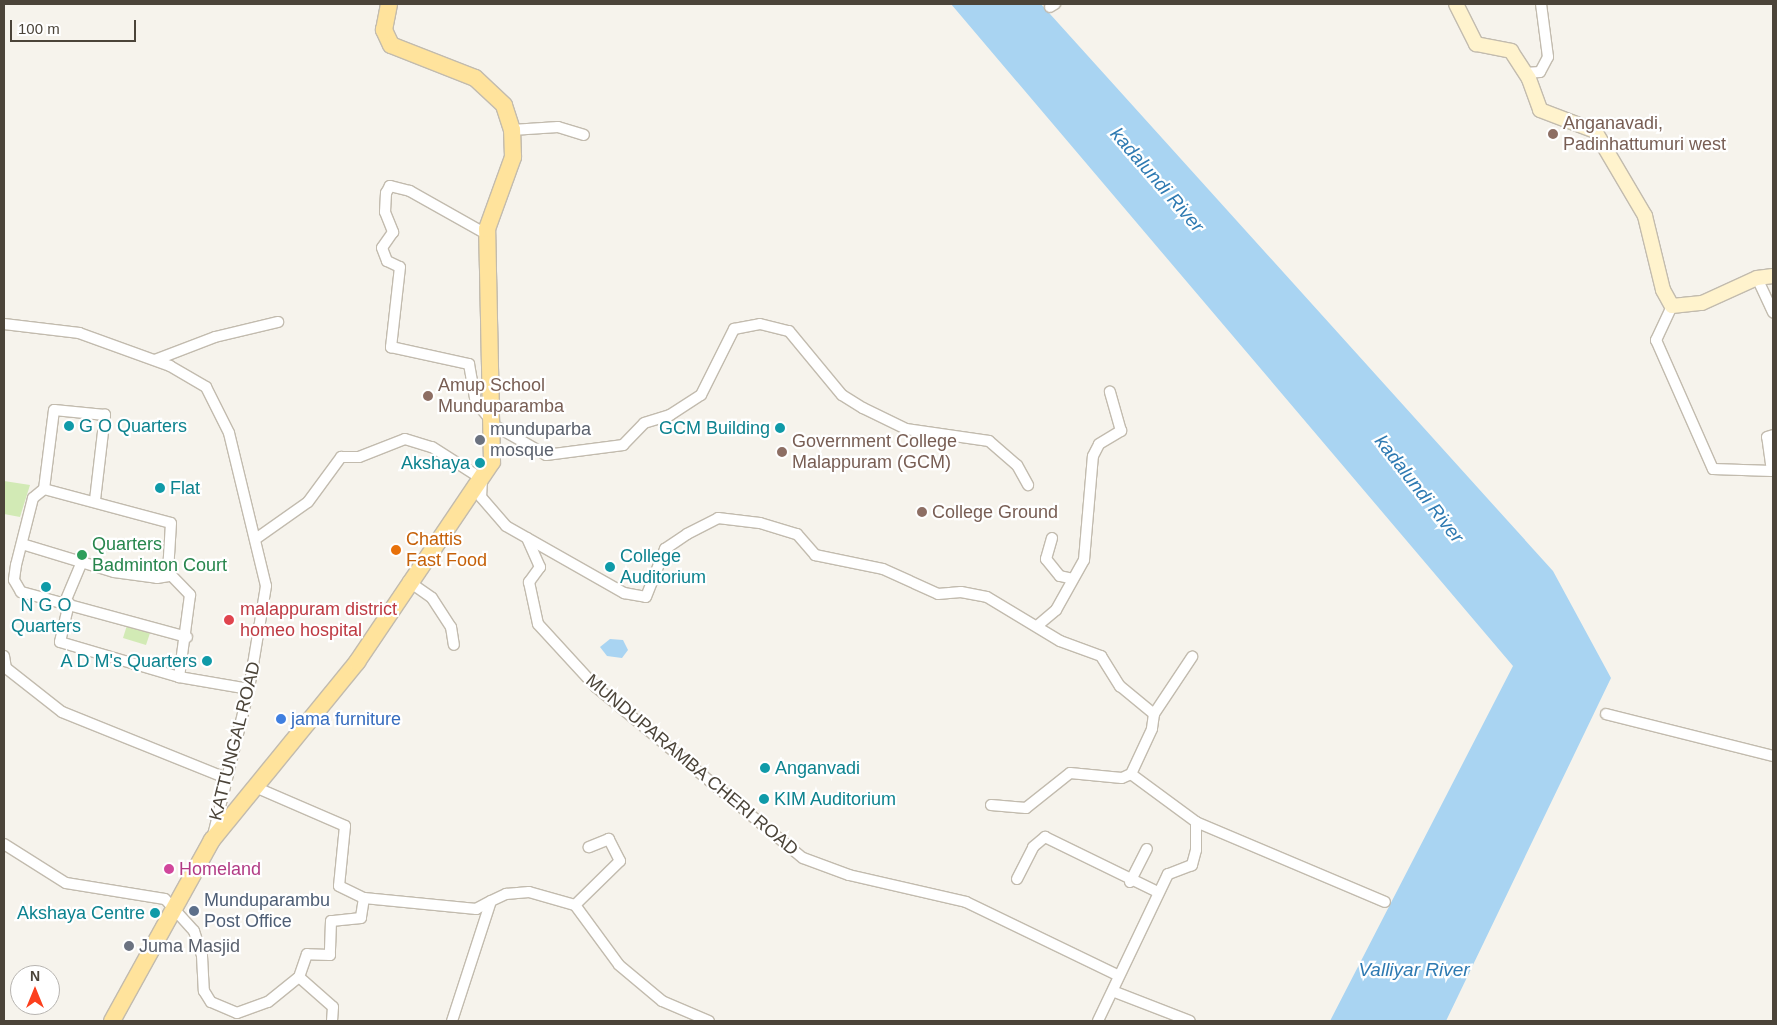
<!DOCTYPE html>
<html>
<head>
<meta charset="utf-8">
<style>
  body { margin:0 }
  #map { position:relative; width:1777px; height:1025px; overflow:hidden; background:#f6f3ec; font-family:Helvetica,sans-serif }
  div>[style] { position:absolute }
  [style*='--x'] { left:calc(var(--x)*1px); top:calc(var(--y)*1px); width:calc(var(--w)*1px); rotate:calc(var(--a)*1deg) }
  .green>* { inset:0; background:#d2eab5 }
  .water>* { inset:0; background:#a9d4f2 }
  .roads { filter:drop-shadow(1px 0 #c2bbae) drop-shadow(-1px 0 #c2bbae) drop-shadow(0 1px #c2bbae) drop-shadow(0 -1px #c2bbae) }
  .minor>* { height:10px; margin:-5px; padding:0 5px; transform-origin:5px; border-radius:5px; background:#fff }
  .secondary>* { height:14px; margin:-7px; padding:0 7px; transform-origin:7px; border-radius:7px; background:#fff3cd }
  .primary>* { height:16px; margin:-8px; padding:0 8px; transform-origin:8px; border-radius:8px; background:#ffe39c }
  .dots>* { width:14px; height:14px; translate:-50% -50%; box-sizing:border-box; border:2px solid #fff; border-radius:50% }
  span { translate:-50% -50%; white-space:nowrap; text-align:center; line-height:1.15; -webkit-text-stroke:4.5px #fff; paint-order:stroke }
  .education-label { font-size:18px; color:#785e54 }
  .left { translate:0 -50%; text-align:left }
  .culture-label { font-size:18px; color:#0d838f }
  .right { translate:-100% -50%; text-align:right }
  .worship-label { font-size:18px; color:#5b616d }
  .food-label { font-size:18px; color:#c56008 }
  .leisure-label { font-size:18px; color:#27864d }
  .health-label { font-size:18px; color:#be3a42 }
  .shop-label { font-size:18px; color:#366cbe }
  .street-label { font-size:18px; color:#4b4439 }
  .hotel-label { font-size:18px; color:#b23c85 }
  .service-label { font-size:18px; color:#4e5e75 }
  .water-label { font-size:19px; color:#2e7ab2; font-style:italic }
  .frame { position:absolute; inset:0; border:5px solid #4b4439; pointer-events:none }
  .north { position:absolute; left:10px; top:965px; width:50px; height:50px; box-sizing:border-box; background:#fff; border:1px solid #b7b4b0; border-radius:50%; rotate:0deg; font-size:14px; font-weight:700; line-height:20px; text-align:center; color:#4b4439 }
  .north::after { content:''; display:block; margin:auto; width:18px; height:22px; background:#fc3f1d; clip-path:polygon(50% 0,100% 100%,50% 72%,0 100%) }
  .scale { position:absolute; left:10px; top:20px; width:126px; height:22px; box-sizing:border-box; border:2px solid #4b4439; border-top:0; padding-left:6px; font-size:15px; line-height:18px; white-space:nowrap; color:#4b4439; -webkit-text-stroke:4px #fff; paint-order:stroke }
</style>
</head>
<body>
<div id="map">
  <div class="green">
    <i style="clip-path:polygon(4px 481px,30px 485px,20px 517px,4px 514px)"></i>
    <i style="clip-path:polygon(128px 622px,151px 630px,146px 645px,123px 638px)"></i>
  </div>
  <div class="water">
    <i style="clip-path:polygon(951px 4px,1041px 4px,1553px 571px,1611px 678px,1446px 1021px,1330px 1021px,1513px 666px)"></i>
    <i style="clip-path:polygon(610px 639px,623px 640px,628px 650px,622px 658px,607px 656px,600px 647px)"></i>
  </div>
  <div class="roads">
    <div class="minor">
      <i style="--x:1050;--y:7;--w:6;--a:-31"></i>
      <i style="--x:1525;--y:73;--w:15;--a:-4"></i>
      <i style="--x:1540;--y:72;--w:17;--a:-62"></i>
      <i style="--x:1548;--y:57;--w:53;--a:-97.5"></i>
      <i style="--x:512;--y:130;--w:46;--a:-3.7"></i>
      <i style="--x:558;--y:127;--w:27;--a:17"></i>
      <i style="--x:488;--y:235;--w:90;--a:-150.6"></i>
      <i style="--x:410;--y:191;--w:21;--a:-166"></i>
      <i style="--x:390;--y:186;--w:8;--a:120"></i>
      <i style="--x:386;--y:193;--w:19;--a:93"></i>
      <i style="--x:385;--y:212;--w:22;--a:68"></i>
      <i style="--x:393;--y:232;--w:19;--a:125"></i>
      <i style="--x:382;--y:248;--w:14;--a:69"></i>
      <i style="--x:387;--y:261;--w:14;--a:25"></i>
      <i style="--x:400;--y:267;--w:81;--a:96.4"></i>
      <i style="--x:391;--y:347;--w:80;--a:12.3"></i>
      <i style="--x:469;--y:364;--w:39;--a:80"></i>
      <i style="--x:476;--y:402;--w:21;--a:51"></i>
      <i style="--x:1757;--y:278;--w:38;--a:65"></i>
      <i style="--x:1672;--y:306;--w:38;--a:115"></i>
      <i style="--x:1656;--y:340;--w:141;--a:66.2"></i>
      <i style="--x:1713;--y:469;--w:59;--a:1.9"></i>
      <i style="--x:1772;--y:471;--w:34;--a:-98"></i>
      <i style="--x:1767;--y:437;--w:6;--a:-18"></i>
      <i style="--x:4;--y:324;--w:76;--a:6.8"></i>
      <i style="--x:79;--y:333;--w:97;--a:19.9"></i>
      <i style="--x:170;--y:366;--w:42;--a:30.3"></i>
      <i style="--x:206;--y:387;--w:51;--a:63.4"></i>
      <i style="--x:229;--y:433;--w:157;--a:76.4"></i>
      <i style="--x:266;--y:586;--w:104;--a:99.4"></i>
      <i style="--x:249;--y:689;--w:151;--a:103.8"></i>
      <i style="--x:155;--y:360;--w:64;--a:-21"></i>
      <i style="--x:215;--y:337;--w:65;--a:-13.4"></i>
      <i style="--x:490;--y:423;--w:64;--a:29.7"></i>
      <i style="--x:546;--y:455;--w:78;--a:-7.4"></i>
      <i style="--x:623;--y:445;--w:30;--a:-46"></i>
      <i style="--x:644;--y:423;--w:27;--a:-17"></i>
      <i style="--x:670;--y:415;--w:37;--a:-33"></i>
      <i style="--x:701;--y:395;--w:74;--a:-63.4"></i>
      <i style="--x:734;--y:329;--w:26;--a:-11"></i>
      <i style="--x:760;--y:324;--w:30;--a:14"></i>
      <i style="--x:789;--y:331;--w:83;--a:50.4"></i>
      <i style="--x:842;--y:395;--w:25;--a:32"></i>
      <i style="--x:863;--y:408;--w:48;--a:26"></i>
      <i style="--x:906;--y:429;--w:84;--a:8.2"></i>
      <i style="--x:989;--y:441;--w:37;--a:41"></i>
      <i style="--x:1017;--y:465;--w:23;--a:61"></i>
      <i style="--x:44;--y:489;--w:14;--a:141"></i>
      <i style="--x:33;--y:498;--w:69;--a:104.2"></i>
      <i style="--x:16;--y:565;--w:15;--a:98"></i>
      <i style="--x:14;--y:580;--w:14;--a:60"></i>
      <i style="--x:21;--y:592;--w:172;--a:15.2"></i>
      <i style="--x:95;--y:500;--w:86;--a:-83.3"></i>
      <i style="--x:105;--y:415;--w:51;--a:-174.4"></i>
      <i style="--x:54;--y:410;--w:80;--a:97.2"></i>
      <i style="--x:44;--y:489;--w:131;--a:15"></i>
      <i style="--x:171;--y:523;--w:49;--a:93.5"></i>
      <i style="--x:168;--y:572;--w:32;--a:46"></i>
      <i style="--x:190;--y:595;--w:83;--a:97.6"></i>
      <i style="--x:179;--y:677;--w:71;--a:9.7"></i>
      <i style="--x:257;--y:538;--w:62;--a:-35.2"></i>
      <i style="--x:308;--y:502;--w:56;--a:-53.7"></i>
      <i style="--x:341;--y:457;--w:18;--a:0"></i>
      <i style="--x:359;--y:457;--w:49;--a:-21.4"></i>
      <i style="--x:405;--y:439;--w:28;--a:17"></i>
      <i style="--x:432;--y:447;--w:59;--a:32.6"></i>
      <i style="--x:482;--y:479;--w:18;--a:93"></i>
      <i style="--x:481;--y:497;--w:38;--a:49"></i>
      <i style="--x:506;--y:526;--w:136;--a:29.6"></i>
      <i style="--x:624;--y:593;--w:22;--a:10"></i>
      <i style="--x:646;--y:597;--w:52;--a:-68.4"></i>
      <i style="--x:665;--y:549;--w:27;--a:-34"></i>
      <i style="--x:687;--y:534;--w:35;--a:-27"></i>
      <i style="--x:718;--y:518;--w:42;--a:6.8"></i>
      <i style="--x:760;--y:523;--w:39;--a:17"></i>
      <i style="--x:797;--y:534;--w:28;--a:49"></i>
      <i style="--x:815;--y:555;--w:69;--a:11.6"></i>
      <i style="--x:883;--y:569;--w:60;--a:24.4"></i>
      <i style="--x:938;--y:594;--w:23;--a:-5"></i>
      <i style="--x:961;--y:592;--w:26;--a:11"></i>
      <i style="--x:987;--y:597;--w:85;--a:31.1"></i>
      <i style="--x:1060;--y:641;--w:44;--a:20.1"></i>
      <i style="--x:1101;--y:656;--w:36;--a:58"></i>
      <i style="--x:1120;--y:686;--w:44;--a:39.5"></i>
      <i style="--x:1154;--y:714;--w:15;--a:98"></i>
      <i style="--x:1152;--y:729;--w:50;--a:115"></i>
      <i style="--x:1131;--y:774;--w:81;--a:36.4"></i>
      <i style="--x:1196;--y:822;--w:28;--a:90"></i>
      <i style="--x:1196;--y:850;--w:16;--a:105"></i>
      <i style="--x:1192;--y:865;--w:26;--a:159"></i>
      <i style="--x:1168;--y:874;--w:163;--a:115.5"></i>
      <i style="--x:527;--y:538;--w:32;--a:66"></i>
      <i style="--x:540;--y:567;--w:19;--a:126"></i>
      <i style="--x:529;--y:582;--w:43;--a:77.9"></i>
      <i style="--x:538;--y:624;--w:86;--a:47.4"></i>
      <i style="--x:596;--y:687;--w:268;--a:39.6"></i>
      <i style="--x:803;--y:858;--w:49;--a:20.3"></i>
      <i style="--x:849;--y:875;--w:120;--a:13"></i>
      <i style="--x:966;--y:902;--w:168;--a:25.8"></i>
      <i style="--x:1052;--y:538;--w:22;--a:106"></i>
      <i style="--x:1046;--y:559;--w:22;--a:51"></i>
      <i style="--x:1060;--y:576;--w:13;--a:13"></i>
      <i style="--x:22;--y:544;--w:96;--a:16.9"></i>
      <i style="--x:114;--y:572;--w:43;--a:7.9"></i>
      <i style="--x:157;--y:578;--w:12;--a:-9"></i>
      <i style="--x:408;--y:581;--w:29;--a:35"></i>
      <i style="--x:432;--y:598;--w:35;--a:57"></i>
      <i style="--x:451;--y:627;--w:18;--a:81"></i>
      <i style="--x:65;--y:602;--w:41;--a:-67.2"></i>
      <i style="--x:69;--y:603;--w:40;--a:103"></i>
      <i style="--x:60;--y:642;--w:124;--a:16.4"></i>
      <i style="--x:1037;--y:626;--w:25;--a:-40"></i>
      <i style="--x:1056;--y:610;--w:57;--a:-60.8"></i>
      <i style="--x:1084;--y:560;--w:104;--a:-85.1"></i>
      <i style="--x:1093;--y:456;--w:13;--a:-63"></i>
      <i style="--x:1099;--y:444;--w:26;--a:-31"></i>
      <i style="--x:1121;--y:431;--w:41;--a:-105.8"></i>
      <i style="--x:4;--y:656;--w:12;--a:81"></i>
      <i style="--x:6;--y:668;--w:71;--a:38.2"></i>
      <i style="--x:62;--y:712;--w:177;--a:21.9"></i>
      <i style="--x:1154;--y:714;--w:69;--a:-56.3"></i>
      <i style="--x:1606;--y:714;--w:172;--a:14.1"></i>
      <i style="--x:255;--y:787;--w:98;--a:23.4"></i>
      <i style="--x:345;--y:826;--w:60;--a:95.7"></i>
      <i style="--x:339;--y:886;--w:28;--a:26"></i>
      <i style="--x:364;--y:898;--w:20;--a:99"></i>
      <i style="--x:361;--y:918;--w:30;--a:174"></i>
      <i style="--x:331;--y:921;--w:34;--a:92"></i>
      <i style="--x:330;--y:955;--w:23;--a:-178"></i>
      <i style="--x:307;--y:954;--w:24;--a:109"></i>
      <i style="--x:991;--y:805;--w:35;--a:5"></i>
      <i style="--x:1026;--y:808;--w:56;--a:-38.5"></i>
      <i style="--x:1070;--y:773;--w:52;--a:5.5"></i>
      <i style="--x:1122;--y:778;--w:10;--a:-24"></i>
      <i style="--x:1196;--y:822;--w:205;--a:22.9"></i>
      <i style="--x:4;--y:844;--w:73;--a:32.2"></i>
      <i style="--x:66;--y:883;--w:100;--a:9.2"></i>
      <i style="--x:165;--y:899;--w:43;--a:47.8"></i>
      <i style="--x:194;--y:931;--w:26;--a:72"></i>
      <i style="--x:202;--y:956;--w:35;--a:87"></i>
      <i style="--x:204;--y:991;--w:13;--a:58"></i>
      <i style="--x:211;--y:1002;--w:28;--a:23"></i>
      <i style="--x:237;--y:1013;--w:33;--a:-20"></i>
      <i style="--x:268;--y:1002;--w:40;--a:-39"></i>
      <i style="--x:299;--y:977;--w:45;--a:41.4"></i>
      <i style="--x:333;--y:1007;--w:14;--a:94"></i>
      <i style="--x:1017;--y:879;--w:36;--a:-63"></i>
      <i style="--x:1033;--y:847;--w:16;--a:-40"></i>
      <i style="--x:1045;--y:837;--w:126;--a:26"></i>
      <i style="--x:1130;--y:882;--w:37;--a:-63"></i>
      <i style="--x:364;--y:898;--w:113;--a:5.6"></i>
      <i style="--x:476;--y:909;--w:17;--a:-28"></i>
      <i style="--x:575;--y:905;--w:63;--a:-44.4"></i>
      <i style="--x:620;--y:861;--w:25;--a:-117"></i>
      <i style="--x:609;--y:839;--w:22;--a:158"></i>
      <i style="--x:1115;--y:992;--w:80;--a:21.1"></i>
      <i style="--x:452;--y:1021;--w:126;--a:-72"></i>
      <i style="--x:491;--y:901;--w:17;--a:-25"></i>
      <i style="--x:506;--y:894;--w:23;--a:-5"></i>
      <i style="--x:529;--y:892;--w:48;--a:15.8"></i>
      <i style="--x:575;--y:905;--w:74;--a:53.7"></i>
      <i style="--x:619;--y:965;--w:56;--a:39.9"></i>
      <i style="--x:662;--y:1001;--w:51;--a:23.1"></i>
    </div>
    <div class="secondary">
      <i style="--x:1456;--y:4;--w:45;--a:63.4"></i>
      <i style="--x:1476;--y:44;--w:36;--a:11"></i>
      <i style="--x:1511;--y:51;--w:33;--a:57"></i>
      <i style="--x:1529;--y:79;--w:33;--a:70"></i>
      <i style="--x:1540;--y:110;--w:59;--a:20.9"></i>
      <i style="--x:1595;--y:131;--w:99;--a:59.5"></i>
      <i style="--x:1645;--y:216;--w:76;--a:76.3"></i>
      <i style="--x:1663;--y:290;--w:18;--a:61"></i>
      <i style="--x:1672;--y:306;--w:30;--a:-6"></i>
      <i style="--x:1702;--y:303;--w:60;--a:-24.4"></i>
      <i style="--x:1757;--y:278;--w:16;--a:-7"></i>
    </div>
    <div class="primary">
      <i style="--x:112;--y:1021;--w:207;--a:-61.1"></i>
      <i style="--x:212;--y:840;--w:230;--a:-50.8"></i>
      <i style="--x:357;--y:662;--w:241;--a:-56"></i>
      <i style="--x:492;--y:462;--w:233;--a:-91.2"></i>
      <i style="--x:487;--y:229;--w:77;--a:-70.1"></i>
      <i style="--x:513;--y:157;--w:27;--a:-92"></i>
      <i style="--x:512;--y:130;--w:26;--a:-108"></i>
      <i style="--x:504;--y:105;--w:40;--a:-137"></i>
      <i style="--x:475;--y:78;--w:90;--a:-158.6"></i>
      <i style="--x:391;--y:45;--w:17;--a:-115"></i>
      <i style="--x:384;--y:30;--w:26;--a:-79"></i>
    </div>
  </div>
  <div class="dots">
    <i style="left:1553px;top:134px;background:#8d6e63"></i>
    <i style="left:428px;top:396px;background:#8d6e63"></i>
    <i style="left:69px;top:426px;background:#0f9aa8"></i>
    <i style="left:780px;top:428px;background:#0f9aa8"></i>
    <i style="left:480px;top:440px;background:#6b7280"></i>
    <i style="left:782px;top:452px;background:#8d6e63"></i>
    <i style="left:480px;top:463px;background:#0f9aa8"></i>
    <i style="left:160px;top:488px;background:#0f9aa8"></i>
    <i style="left:922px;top:512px;background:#8d6e63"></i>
    <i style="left:396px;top:550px;background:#e8710a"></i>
    <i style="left:82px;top:555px;background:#2e9e5b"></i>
    <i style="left:610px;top:567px;background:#0f9aa8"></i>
    <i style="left:46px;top:587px;background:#0f9aa8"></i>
    <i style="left:229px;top:620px;background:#e0444e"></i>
    <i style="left:207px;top:661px;background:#0f9aa8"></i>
    <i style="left:281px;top:719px;background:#3f7fe0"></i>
    <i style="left:765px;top:768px;background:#0f9aa8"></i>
    <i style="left:764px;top:799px;background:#0f9aa8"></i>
    <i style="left:169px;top:869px;background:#d1479c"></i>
    <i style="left:194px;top:911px;background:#5c6f8a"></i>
    <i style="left:155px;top:913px;background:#0f9aa8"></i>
    <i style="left:129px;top:946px;background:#6b7280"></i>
  </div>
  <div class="education-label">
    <span class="left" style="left:1563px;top:134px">Anganavadi,<br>Padinhattumuri west</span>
    <span class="left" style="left:438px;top:396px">Amup School<br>Munduparamba</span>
    <span class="left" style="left:792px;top:452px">Government College<br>Malappuram (GCM)</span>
    <span class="left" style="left:932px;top:512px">College Ground</span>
  </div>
  <div class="culture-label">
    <span class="left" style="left:79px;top:426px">G O Quarters</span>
    <span class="right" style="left:770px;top:428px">GCM Building</span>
    <span class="right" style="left:470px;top:463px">Akshaya</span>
    <span class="left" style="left:170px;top:488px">Flat</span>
    <span class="left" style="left:620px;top:567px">College<br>Auditorium</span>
    <span style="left:46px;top:616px">N G O<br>Quarters</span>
    <span class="right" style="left:197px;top:661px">A D M's Quarters</span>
    <span class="left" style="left:775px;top:768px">Anganvadi</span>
    <span class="left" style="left:774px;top:799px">KIM Auditorium</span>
    <span class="right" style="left:145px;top:913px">Akshaya Centre</span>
  </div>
  <div class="worship-label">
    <span class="left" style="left:490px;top:440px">munduparba<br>mosque</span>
    <span class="left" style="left:139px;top:946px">Juma Masjid</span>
  </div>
  <div class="food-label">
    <span class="left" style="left:406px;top:550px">Chattis<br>Fast Food</span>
  </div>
  <div class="leisure-label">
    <span class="left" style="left:92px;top:555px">Quarters<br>Badminton Court</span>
  </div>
  <div class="health-label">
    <span class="left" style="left:240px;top:620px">malappuram district<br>homeo hospital</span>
  </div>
  <div class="shop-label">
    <span class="left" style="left:291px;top:719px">jama furniture</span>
  </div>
  <div class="street-label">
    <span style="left:235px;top:741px;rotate:-76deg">KATTUNGAL ROAD</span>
    <span style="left:692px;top:765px;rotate:40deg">MUNDUPARAMBA CHERI ROAD</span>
  </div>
  <div class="hotel-label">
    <span class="left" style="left:179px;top:869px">Homeland</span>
  </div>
  <div class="service-label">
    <span class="left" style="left:204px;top:911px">Munduparambu<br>Post Office</span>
  </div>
  <div class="water-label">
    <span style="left:1157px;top:180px;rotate:49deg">kadalundi River</span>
    <span style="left:1419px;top:489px;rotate:52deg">kadalundi River</span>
    <span style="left:1414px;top:970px">Valliyar River</span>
  </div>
  <div class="frame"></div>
  <div class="north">N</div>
  <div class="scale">100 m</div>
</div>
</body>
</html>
